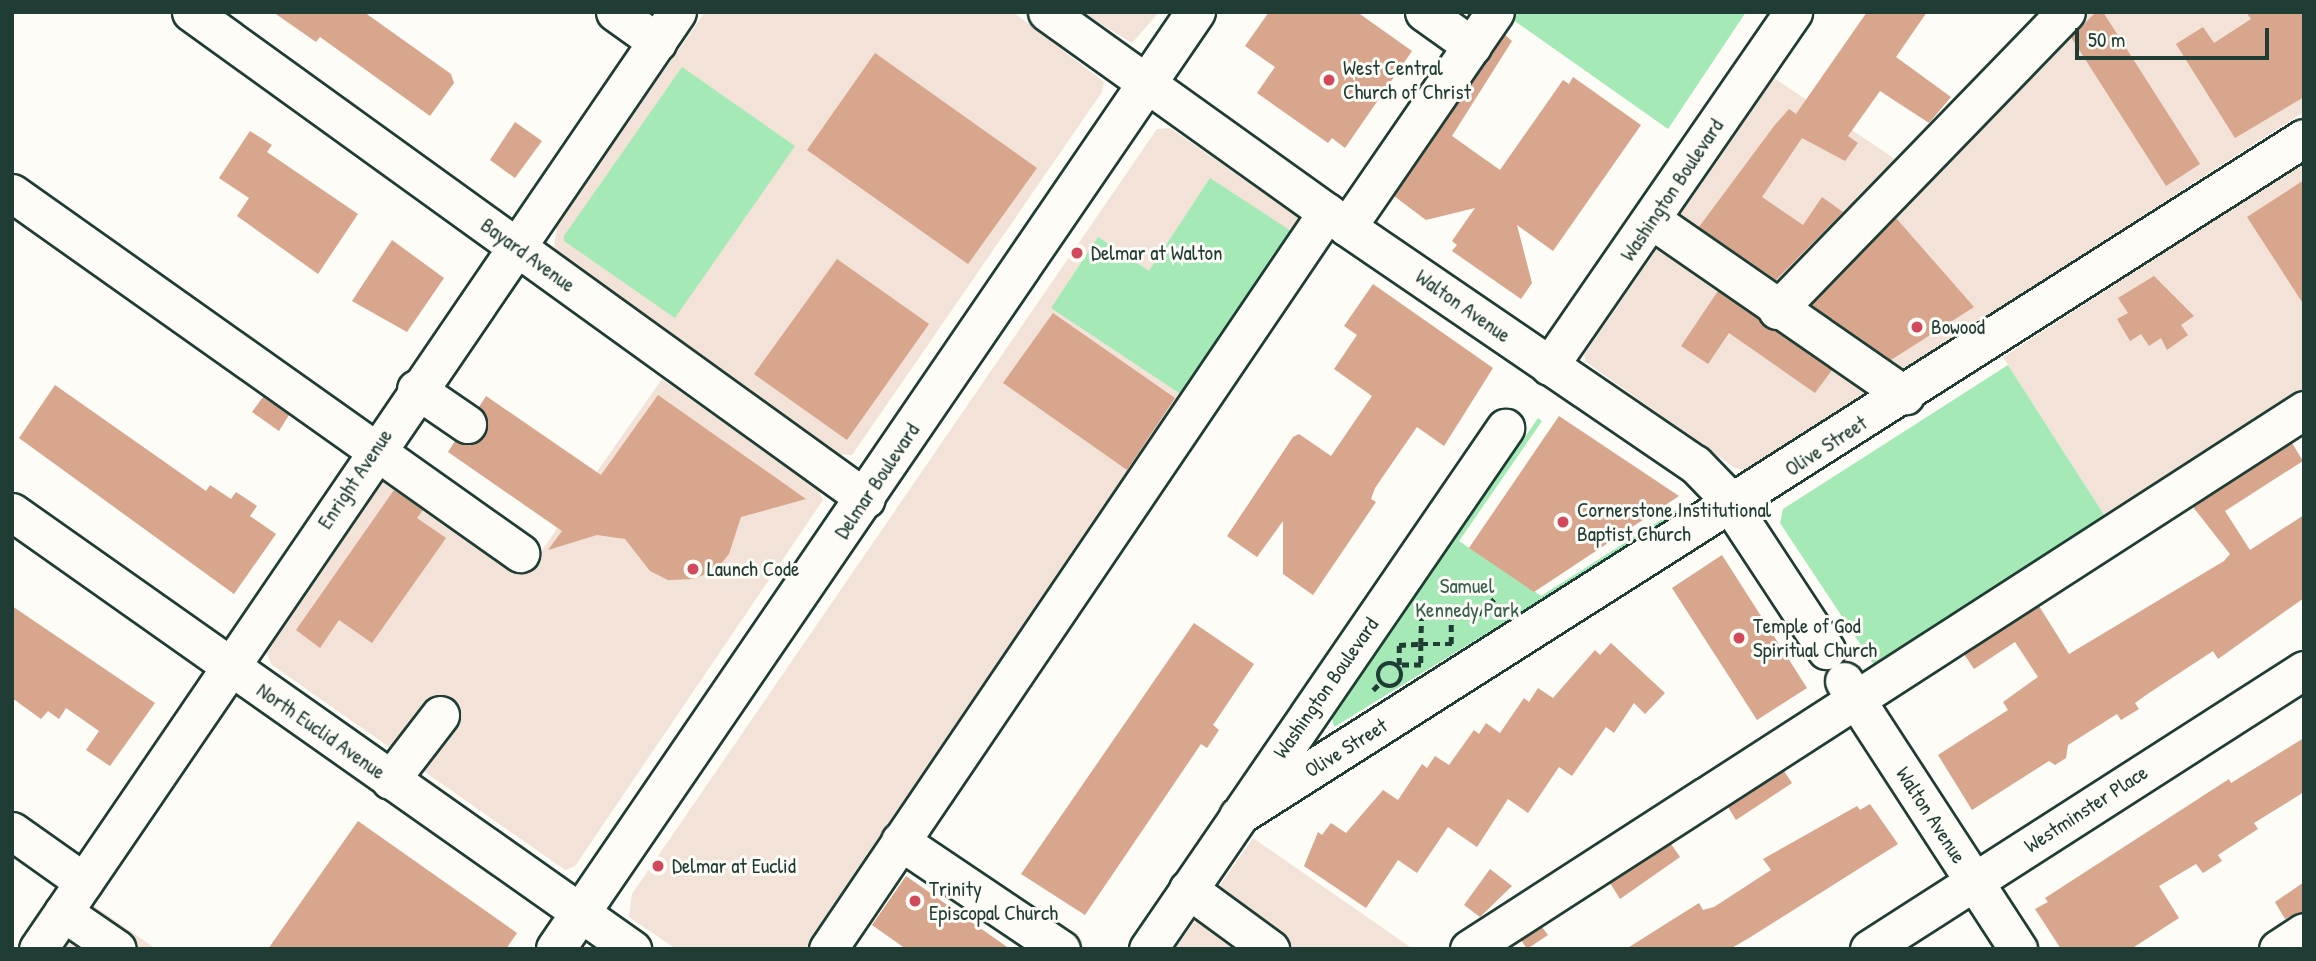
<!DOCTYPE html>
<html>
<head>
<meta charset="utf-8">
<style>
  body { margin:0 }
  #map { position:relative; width:2316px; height:961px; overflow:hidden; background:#fdfcf7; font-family:"Patrick Hand",sans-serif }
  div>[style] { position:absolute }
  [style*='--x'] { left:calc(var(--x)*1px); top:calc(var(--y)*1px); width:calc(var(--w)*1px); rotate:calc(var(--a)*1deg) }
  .built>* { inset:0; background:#f2e2d7 }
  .green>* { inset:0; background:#a5eab6 }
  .building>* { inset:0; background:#d8a58d }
  .path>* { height:4.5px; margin-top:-2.25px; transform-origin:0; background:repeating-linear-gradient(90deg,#1f3d34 0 7px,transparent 0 12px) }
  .path>.ring { margin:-2.25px; padding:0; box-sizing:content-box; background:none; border:4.5px solid #1f3d34; border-radius:50% }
  .roads { filter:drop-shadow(2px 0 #1f3d34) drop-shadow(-2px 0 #1f3d34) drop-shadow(0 2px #1f3d34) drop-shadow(0 -2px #1f3d34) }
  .minor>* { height:37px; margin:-18.5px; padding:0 18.5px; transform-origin:18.5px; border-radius:18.5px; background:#fdfcf7 }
  .major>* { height:38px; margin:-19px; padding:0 19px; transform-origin:19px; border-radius:19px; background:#fdfcf7 }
  .dots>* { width:19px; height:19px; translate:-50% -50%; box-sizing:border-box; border:4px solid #fdfcf7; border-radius:50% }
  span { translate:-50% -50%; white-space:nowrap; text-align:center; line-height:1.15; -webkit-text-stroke:6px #fdfcf7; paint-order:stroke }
  .poi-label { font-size:21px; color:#1f3d34 }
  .left { translate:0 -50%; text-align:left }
  .street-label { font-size:21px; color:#1f3d34 }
  .park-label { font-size:21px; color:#3a604e }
  .frame { position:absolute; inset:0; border:14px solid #1f3d34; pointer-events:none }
  .scale { position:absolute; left:2075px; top:28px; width:194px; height:32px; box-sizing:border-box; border:4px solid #1f3d34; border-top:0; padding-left:9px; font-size:21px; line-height:24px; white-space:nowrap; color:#1f3d34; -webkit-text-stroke:5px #fdfcf7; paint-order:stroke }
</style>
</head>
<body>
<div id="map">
  <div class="built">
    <i style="clip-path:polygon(705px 12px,1013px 12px,1104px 82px,1102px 92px,852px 455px,837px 454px,554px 251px,557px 223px)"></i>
    <i style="clip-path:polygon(1082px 12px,1159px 12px,1132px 43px)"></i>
    <i style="clip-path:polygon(2079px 12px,2304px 12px,2304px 112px,1747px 470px,1735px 468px,1586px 362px,1584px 355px,1774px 78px,1919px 175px)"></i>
    <i style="clip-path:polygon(1170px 128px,1309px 224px,808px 949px,676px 949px,629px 917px,632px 894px,1157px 129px)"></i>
    <i style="clip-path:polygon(2304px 162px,2304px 398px,2110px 524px,2003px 357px)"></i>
    <i style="clip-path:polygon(662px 379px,818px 489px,823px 500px,575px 866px,565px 870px,272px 665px,266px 652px,388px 471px,528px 570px)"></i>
    <i style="clip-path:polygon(1253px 838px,1413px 949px,1175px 949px)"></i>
    <i style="clip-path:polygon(93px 905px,156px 949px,62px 949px)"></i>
  </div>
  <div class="green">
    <i style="clip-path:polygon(1502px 12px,1746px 12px,1668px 129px)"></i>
    <i style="clip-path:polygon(682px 67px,795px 146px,675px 318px,564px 241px,564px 236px)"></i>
    <i style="clip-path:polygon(1210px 178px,1294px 233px,1185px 397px,1051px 308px,1098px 237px,1149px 271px)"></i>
    <i style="clip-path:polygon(2008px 365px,2110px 524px,1878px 671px,1780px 523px,1783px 509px)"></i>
    <i style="clip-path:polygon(1538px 418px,1542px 421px,1459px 541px,1541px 596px,1678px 509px,1681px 514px,1334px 727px,1332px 718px)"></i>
  </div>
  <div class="building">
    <i style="clip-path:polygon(273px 12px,364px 12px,451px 74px,454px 83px,430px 116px,320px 37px,316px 42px)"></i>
    <i style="clip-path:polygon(1269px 12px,1357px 12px,1412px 51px,1345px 148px,1332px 138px,1328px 143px,1257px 93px,1275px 67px,1245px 46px)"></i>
    <i style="clip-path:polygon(1867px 12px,1927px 12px,1896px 57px,1951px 97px,1929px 123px,1880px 91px,1848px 136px,1858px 143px,1845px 161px,1802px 138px,1762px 197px,1803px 225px,1822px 197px,1843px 212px,1776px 280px,1699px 227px,1774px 126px,1789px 109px,1796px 114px)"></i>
    <i style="clip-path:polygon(2096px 12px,2103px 12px,2200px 164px,2166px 186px,2071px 37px)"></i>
    <i style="clip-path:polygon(2246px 12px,2304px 12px,2304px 97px,2235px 138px,2176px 44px,2203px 27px,2214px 43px,2251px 19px)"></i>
    <i style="clip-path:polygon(1505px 35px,1512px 41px,1452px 136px,1500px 170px,1563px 80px,1569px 84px,1573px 77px,1641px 125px,1553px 251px,1517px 225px,1532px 283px,1521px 299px,1452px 251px,1457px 245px,1452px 241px,1475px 208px,1426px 220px,1394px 196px)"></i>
    <i style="clip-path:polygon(875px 53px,1037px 168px,968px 264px,807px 150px)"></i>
    <i style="clip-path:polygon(515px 122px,542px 141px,515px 178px,490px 160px)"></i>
    <i style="clip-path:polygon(250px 131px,272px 145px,267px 152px,358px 214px,318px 274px,237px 216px,249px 198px,219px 178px)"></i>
    <i style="clip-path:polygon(2304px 180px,2304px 305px,2247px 217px)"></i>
    <i style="clip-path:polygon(1896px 218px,1974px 307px,1891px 360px,1811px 305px)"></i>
    <i style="clip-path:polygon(392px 240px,444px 278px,407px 332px,352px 301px)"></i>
    <i style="clip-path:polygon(837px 259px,929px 324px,847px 440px,754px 374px)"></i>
    <i style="clip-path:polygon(2154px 276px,2194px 316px,2181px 325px,2188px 335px,2167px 350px,2161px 338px,2149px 346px,2141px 334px,2130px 341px,2117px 319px,2128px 313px,2118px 298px)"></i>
    <i style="clip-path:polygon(1373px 284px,1493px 368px,1444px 446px,1417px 427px,1375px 488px,1371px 499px,1376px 502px,1313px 595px,1283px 574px,1283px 521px,1257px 557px,1227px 536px,1293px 437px,1299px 434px,1331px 456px,1372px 396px,1334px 369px,1357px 335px,1344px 326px)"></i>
    <i style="clip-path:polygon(1718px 291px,1832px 370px,1815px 393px,1729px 333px,1708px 364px,1681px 346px)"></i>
    <i style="clip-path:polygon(1053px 313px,1175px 398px,1127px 470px,1003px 383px)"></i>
    <i style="clip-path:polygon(55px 385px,206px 491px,210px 485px,231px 499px,236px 492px,257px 506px,250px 516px,276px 534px,234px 594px,19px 438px)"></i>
    <i style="clip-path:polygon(658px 395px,806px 499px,741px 517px,729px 554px,716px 570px,693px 579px,668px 580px,650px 571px,625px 539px,597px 535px,548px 550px,562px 531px,448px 452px,455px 441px,475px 443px,485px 435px,486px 416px,479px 407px,486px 396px,601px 475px)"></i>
    <i style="clip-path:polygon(263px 397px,289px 415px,279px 431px,252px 412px)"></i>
    <i style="clip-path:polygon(1559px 416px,1679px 496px,1534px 592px,1469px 548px)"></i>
    <i style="clip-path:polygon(2292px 443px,2303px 461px,2225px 511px,2250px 550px,2304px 515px,2304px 598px,2218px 659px,2213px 651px,2149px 693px,2135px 703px,2139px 709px,2121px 720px,2117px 714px,2068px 745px,2066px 758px,2055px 765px,2049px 761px,1972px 810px,1938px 755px,2008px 710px,2003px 702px,2038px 677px,2015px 642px,1974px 669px,1964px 654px,2039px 606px,2069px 654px,2224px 561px,2230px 554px,2193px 507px)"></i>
    <i style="clip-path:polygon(394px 490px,423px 510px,417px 518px,446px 538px,372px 643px,339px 620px,320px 648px,296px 630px)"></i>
    <i style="clip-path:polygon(1722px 555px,1807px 688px,1757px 720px,1672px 588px)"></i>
    <i style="clip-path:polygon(12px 606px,155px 703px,110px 766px,86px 750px,99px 731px,66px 708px,59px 719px,48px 711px,41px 719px,12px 698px)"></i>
    <i style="clip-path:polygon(1194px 623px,1254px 664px,1213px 725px,1219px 730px,1207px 748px,1201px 744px,1085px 915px,1021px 874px)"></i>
    <i style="clip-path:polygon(1611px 643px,1665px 693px,1645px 714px,1634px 703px,1614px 733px,1606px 727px,1572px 776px,1559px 767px,1528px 813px,1508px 799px,1477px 847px,1448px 827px,1417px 873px,1398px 860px,1366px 908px,1304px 866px,1318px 832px,1322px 835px,1331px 823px,1346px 833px,1383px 790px,1398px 800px,1422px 764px,1427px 768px,1435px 756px,1449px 765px,1474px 730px,1479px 734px,1486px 723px,1500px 733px,1524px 698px,1529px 702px,1538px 688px,1553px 698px,1595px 650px,1600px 655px)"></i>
    <i style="clip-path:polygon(2304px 738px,2304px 792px,2254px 823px,2258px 829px,2218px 855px,2222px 861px,2203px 873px,2196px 864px,2159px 886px,2179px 918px,2131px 949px,2061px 949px,2035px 909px,2048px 902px,2045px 898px,2229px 779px,2231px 783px)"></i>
    <i style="clip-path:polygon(1784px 771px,1792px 783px,1736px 820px,1728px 807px)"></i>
    <i style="clip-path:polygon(1870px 804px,1898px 844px,1749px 938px,1730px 949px,1626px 949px,1699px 903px,1703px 910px,1714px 907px,1771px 870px,1763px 859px,1857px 806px,1860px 810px)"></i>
    <i style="clip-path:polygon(358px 821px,517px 933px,506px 949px,268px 949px)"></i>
    <i style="clip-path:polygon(1671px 844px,1680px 857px,1620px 899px,1610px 883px)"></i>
    <i style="clip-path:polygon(1490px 869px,1512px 886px,1480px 917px,1464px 905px)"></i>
    <i style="clip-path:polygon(906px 876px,1010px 949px,906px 949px,872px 925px)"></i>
    <i style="clip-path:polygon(2304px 882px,2304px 911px,2285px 919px,2275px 902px)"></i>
    <i style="clip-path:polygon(1542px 927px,1548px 935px,1527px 949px,1521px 940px)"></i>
  </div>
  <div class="path">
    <i style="--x:1451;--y:614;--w:30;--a:-2"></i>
    <i style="--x:1481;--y:613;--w:21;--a:-47"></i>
    <i style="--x:1421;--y:644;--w:21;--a:90"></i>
    <i style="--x:1421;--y:665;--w:22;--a:180"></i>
    <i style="--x:1399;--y:665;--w:20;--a:-90"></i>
    <i style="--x:1399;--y:645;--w:22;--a:-3"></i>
    <i style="--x:1451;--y:644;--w:30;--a:-90"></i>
    <i style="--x:1451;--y:614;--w:29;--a:180"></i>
    <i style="--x:1422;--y:614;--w:30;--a:92"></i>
    <i style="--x:1421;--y:644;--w:31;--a:0"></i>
    <i class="ring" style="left:1378px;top:663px;width:19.5px;height:19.5px"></i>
    <i style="--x:1373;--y:690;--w:10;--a:-45"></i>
  </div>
  <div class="roads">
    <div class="minor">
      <i style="--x:191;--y:12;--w:832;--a:35.81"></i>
      <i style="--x:615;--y:12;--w:52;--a:35.5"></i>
      <i style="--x:1047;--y:12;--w:369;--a:35.6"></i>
      <i style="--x:1347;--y:227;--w:421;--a:34.3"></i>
      <i style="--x:1695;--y:464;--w:40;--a:46"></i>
      <i style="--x:1723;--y:493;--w:188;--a:56.7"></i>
      <i style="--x:1424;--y:12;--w:59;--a:35.3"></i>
      <i style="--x:12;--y:193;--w:623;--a:35.32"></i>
      <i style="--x:1652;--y:220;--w:308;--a:34.7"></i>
      <i style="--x:1347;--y:227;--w:261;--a:-55.5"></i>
      <i style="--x:1777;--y:310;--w:415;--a:-45.9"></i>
      <i style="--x:1549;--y:366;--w:430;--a:-55.4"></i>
      <i style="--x:416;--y:389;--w:62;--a:34.5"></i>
      <i style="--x:12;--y:512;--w:759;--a:35.18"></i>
      <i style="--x:1844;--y:681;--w:320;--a:57"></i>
      <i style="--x:390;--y:780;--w:82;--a:-52.4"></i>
      <i style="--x:1238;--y:816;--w:1263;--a:-32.46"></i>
      <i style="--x:12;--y:831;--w:88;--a:35.3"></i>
      <i style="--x:900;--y:841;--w:194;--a:33.9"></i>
      <i style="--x:1188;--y:889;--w:102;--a:36.2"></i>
      <i style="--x:63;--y:912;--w:65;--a:34.4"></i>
      <i style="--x:38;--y:949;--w:1134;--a:-55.71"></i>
      <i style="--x:828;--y:949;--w:890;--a:-55.9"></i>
      <i style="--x:1148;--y:949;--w:632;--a:-55.58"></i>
      <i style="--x:1469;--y:949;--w:994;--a:-32.84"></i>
      <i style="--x:1869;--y:949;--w:517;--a:-32.68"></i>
      <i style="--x:2278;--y:949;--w:31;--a:-33"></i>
    </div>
    <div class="major">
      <i style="--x:556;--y:949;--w:1135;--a:-55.67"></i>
    </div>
  </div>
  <div class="dots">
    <i style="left:1329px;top:80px;background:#d1495b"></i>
    <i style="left:1077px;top:253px;background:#d1495b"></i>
    <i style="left:1917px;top:327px;background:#d1495b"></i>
    <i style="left:1563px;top:522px;background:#d1495b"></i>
    <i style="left:693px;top:569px;background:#d1495b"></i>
    <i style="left:1739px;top:638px;background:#d1495b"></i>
    <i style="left:658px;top:866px;background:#d1495b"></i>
    <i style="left:915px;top:901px;background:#d1495b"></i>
  </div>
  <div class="poi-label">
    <span class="left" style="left:1343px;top:80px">West Central<br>Church of Christ</span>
    <span class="left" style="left:1091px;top:253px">Delmar at Walton</span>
    <span class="left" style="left:1931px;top:327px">Bowood</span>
    <span class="left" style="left:1577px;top:522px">Cornerstone Institutional<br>Baptist Church</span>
    <span class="left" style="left:707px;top:569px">Launch Code</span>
    <span class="left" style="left:1753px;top:638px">Temple of God<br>Spiritual Church</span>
    <span class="left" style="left:672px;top:866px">Delmar at Euclid</span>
    <span class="left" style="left:929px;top:901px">Trinity<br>Episcopal Church</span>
  </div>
  <div class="street-label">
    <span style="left:1672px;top:190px;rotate:-56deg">Washington Boulevard</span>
    <span style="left:528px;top:255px;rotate:36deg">Bayard Avenue</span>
    <span style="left:1463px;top:306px;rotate:35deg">Walton Avenue</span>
    <span style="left:1826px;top:446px;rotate:-33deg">Olive Street</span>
    <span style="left:355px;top:479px;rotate:-56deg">Enright Avenue</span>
    <span style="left:877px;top:481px;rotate:-56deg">Delmar Boulevard</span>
    <span style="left:1326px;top:688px;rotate:-55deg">Washington Boulevard</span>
    <span style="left:321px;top:731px;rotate:35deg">North Euclid Avenue</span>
    <span style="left:1346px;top:748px;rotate:-32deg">Olive Street</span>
    <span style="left:2086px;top:809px;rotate:-33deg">Westminster Place</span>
    <span style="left:1931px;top:815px;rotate:57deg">Walton Avenue</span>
  </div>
  <div class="park-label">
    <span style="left:1467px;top:598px">Samuel<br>Kennedy Park</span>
  </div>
  <div class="frame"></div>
  <div class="scale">50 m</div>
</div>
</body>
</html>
